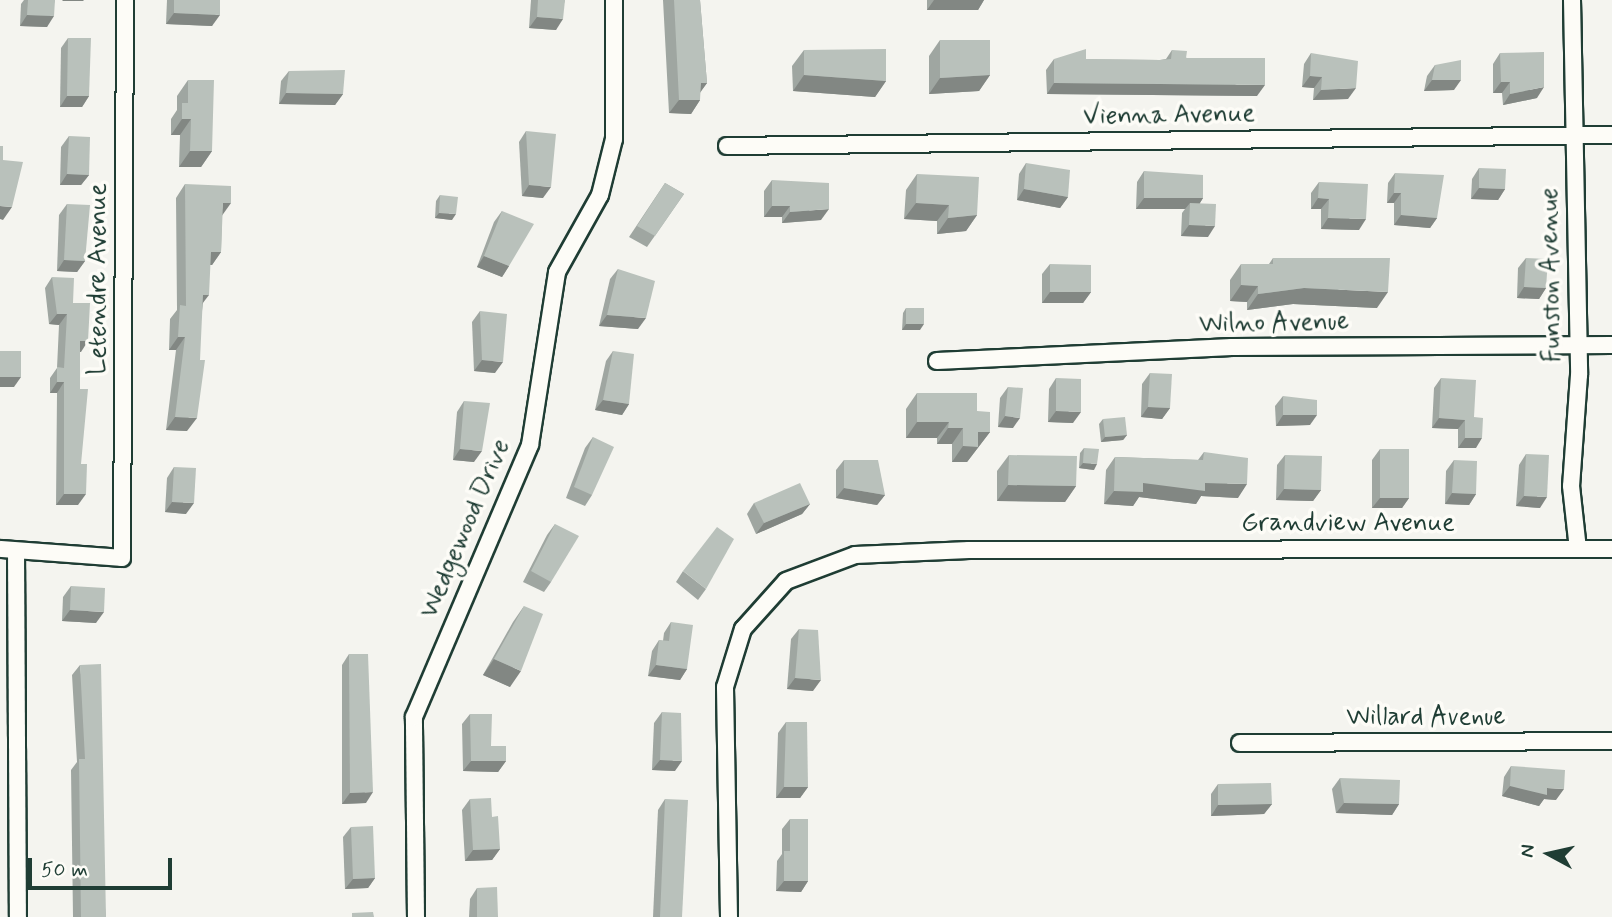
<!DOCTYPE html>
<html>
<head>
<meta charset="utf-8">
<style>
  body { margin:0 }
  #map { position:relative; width:1612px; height:917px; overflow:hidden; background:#f4f4ef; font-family:Mynerve,sans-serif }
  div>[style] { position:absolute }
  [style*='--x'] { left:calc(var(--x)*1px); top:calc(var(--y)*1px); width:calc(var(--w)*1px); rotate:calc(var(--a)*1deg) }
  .roads { filter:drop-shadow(2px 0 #1f3d34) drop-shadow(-2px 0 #1f3d34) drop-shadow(0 2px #1f3d34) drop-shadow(0 -2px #1f3d34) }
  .street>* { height:16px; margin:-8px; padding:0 8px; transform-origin:8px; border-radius:8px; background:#fdfcf7 }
  .wall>* { inset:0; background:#9fa6a1 }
  .shaded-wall>* { inset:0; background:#828783 }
  .building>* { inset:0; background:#b9c1bb }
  span { translate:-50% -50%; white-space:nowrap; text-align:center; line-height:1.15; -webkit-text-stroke:7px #fdfcf7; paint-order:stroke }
  .street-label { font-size:26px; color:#1f3d34 }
  .north { position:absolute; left:1514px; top:819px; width:70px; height:70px; -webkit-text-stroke:5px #fdfcf7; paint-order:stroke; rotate:278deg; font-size:19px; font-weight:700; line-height:28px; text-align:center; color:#1f3d34 }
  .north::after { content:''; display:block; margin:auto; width:24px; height:32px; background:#1f3d34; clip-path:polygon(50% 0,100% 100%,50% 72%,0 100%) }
  .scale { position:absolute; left:28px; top:858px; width:144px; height:32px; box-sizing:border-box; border:4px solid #1f3d34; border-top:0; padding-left:9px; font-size:21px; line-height:24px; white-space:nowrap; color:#1f3d34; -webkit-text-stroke:5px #fdfcf7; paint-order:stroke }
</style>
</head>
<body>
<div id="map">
  <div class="roads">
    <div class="street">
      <i style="--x:1572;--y:0;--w:375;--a:88.9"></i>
      <i style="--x:1579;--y:375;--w:111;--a:94.1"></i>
      <i style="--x:1571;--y:486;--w:63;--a:83.7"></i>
      <i style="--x:727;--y:146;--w:885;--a:-0.71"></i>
      <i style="--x:937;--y:361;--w:295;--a:-2.7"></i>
      <i style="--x:1232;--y:347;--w:380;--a:-0.3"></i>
      <i style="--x:0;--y:549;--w:122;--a:4.2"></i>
      <i style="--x:122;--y:558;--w:558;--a:-89.69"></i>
      <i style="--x:16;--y:551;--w:366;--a:89.7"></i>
      <i style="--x:1240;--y:743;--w:372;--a:-0.3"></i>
      <i style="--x:416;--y:917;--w:200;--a:-90.6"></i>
      <i style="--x:414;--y:717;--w:296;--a:-66.9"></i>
      <i style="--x:530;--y:445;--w:175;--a:-81.1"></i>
      <i style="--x:557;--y:272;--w:88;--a:-60.8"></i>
      <i style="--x:600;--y:195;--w:58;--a:-76"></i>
      <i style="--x:614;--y:139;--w:139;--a:-90"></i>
      <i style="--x:729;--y:917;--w:230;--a:-91"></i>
      <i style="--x:725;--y:687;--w:61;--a:-72.8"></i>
      <i style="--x:743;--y:629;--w:64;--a:-48.1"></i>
      <i style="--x:786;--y:581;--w:74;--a:-20.6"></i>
      <i style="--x:855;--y:555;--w:114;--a:-2.5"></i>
      <i style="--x:969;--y:550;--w:643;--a:-0.09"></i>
    </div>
  </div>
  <div class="wall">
    <i style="clip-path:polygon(24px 0,55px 0,47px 27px,20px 26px,21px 4px)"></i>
    <i style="clip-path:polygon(167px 0,220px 0,212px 26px,166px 24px)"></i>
    <i style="clip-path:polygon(531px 0,565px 0,556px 30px,529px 28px)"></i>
    <i style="clip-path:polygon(663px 0,700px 0,707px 83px,700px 92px,700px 100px,691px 114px,669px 113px)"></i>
    <i style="clip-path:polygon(927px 0,984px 0,978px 10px,927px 10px)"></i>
    <i style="clip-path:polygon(68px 38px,89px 96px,82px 107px,60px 107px,61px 48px)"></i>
    <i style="clip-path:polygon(940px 40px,990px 75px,979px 91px,929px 94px,929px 56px)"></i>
    <i style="clip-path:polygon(804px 50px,886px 81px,875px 97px,793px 91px,792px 66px)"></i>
    <i style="clip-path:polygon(1172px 50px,1257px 96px,1047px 94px,1046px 70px,1054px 59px,1160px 60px,1166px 59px)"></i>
    <i style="clip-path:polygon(1311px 53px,1348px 99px,1313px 100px,1314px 88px,1302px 87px,1304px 64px)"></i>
    <i style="clip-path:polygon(1500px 53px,1537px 98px,1503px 105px,1502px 93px,1493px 93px,1493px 64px)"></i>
    <i style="clip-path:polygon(1435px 65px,1454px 90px,1424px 91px,1427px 76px)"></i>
    <i style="clip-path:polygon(289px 71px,343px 94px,335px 105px,279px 104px,281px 81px)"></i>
    <i style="clip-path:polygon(188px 80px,212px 151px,201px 167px,179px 167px,180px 135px,171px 135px,171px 119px,177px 110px,177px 96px)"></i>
    <i style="clip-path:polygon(526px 131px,543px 198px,522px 196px,519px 142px)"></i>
    <i style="clip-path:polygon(69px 136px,89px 175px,81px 185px,60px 185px,61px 147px)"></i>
    <i style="clip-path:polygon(1026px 163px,1068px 197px,1060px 208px,1017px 200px,1019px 174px)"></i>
    <i style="clip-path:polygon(1479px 168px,1505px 189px,1498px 200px,1471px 199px,1472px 179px)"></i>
    <i style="clip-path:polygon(1144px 171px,1203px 198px,1200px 203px,1208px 237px,1181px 236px,1182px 213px,1185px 209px,1136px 209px,1137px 182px)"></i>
    <i style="clip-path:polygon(1395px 173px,1437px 218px,1430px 228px,1394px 225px,1394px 203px,1387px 203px,1388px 183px)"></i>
    <i style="clip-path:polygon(917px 174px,977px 215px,966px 231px,937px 234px,937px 221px,904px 219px,906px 190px)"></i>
    <i style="clip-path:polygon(772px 180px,821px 220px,782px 223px,782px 217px,764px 217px,764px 191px)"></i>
    <i style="clip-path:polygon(1319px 182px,1359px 230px,1321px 229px,1321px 209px,1311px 209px,1311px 193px)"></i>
    <i style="clip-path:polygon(665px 183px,684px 194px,647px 247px,629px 237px)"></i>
    <i style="clip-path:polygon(185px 184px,222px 215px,221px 252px,212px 265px,210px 265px,203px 303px,187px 431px,166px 430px,176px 350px,169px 350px,170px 319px,177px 310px,176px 198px)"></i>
    <i style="clip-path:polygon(440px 195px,452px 220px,435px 218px,436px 201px)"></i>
    <i style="clip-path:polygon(67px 204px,85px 261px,77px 272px,57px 271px,59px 215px)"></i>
    <i style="clip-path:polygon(502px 211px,509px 266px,502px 277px,477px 267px,494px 222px)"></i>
    <i style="clip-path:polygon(1273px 258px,1377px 308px,1293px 304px,1247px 310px,1247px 302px,1230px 301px,1230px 280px,1241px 264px,1269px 264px)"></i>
    <i style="clip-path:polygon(1526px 258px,1546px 288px,1539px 299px,1517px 298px,1518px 268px)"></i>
    <i style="clip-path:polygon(1050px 264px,1091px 292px,1083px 303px,1042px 303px,1042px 274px)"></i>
    <i style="clip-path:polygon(618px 269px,638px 329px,599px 326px,610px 279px)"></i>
    <i style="clip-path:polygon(52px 277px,73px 303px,81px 352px,80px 352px,78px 505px,56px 505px,57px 393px,50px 393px,50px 378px,57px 368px,59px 325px,49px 324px,45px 288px)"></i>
    <i style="clip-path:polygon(906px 308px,920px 330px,902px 330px,903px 313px)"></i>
    <i style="clip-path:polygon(480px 311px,495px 373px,474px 371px,472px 322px)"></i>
    <i style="clip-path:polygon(613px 351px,629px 404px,622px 415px,595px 410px,606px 361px)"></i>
    <i style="clip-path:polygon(1150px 373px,1170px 408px,1162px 419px,1141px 417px,1142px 384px)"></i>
    <i style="clip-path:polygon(1056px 378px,1073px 423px,1048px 422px,1049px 389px)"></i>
    <i style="clip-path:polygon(1441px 378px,1474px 417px,1476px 448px,1458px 448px,1458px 429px,1432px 428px,1434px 388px)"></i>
    <i style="clip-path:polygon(1008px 387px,1013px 428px,998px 427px,1000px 398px)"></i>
    <i style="clip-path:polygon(917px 393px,977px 411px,990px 432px,967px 462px,952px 462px,952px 444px,937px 444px,937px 438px,906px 438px,906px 409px)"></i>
    <i style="clip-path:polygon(1283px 396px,1310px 425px,1276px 426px,1275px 406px)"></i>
    <i style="clip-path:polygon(464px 401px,474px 462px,453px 460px,457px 412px)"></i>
    <i style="clip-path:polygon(1103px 419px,1127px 435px,1123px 440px,1101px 442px,1099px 424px)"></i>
    <i style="clip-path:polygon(593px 437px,592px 495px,585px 506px,566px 498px,585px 448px)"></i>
    <i style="clip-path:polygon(1084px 448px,1094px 470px,1079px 468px,1080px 453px)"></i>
    <i style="clip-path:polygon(1380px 449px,1409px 498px,1402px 508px,1372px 508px,1372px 460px)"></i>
    <i style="clip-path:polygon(1204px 452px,1238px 498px,1201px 496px,1196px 504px,1139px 497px,1133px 506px,1104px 504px,1106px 470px,1115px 457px,1198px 460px)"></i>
    <i style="clip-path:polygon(1526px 454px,1540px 508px,1516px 506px,1519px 465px)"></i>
    <i style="clip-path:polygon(1009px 455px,1076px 486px,1065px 502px,997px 501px,997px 471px)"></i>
    <i style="clip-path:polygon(1285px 455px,1321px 490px,1313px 501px,1276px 500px,1277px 465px)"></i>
    <i style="clip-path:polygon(844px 460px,885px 495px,877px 505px,836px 498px,836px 470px)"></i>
    <i style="clip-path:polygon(1454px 460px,1476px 494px,1469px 505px,1445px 504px,1446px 471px)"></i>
    <i style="clip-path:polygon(174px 467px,186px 514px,165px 512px,167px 478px)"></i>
    <i style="clip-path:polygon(754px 503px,810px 504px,802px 514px,756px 534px,747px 514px)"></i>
    <i style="clip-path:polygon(555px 524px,551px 582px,544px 592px,523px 582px,547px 535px)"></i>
    <i style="clip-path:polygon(683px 571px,706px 589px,698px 600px,676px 582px)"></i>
    <i style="clip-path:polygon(71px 586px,96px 623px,62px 621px,63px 597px)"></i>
    <i style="clip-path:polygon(524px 606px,510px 687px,483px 675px,513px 622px)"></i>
    <i style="clip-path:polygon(671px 622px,687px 669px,680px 680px,648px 676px,652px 651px,659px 640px,663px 641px,664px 633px)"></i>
    <i style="clip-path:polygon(799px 629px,813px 691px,787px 689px,791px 639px)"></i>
    <i style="clip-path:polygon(349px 654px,366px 803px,342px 804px,342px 665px)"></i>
    <i style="clip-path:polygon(80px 665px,106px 917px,73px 917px,71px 770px,77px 762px,72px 675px)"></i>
    <i style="clip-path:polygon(662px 712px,675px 771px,652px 770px,654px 723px)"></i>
    <i style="clip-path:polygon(470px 714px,491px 746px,506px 761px,498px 772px,463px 771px,462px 724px)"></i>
    <i style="clip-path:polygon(786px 722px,808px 787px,800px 798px,776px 798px,778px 733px)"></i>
    <i style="clip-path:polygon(1511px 766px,1556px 800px,1544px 799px,1539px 806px,1502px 796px,1504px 777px)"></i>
    <i style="clip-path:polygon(1340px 778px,1399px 804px,1392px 815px,1336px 813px,1332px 789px)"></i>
    <i style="clip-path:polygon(1218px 784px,1272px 804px,1264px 814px,1211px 816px,1211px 794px)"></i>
    <i style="clip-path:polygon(470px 799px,500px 849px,492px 860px,465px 861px,462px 810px)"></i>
    <i style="clip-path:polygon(665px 799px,682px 917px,653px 917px,658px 810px)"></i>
    <i style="clip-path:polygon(790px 819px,808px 881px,801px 892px,776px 891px,777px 861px,782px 854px,782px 829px)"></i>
    <i style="clip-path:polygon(351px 827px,375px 878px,368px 888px,345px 889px,343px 837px)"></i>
    <i style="clip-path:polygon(477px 888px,498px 917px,469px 917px,470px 899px)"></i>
  </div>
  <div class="shaded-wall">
    <i style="clip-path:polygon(63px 0,84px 0,83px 1px,62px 1px)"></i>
    <i style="clip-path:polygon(934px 0,984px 0,978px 10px,927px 10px)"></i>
    <i style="clip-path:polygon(174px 13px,220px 15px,212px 26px,166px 24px)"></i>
    <i style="clip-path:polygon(27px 15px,54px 16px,47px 27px,20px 26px)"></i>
    <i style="clip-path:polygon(537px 17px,563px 19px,556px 30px,529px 28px)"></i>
    <i style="clip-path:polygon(804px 75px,886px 81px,875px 97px,793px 91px)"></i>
    <i style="clip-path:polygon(990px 75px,979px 91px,929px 94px,940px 78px)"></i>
    <i style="clip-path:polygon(1310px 76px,1322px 77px,1314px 88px,1302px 87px)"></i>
    <i style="clip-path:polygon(1432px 80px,1461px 80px,1454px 90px,1424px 91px)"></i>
    <i style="clip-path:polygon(1501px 82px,1510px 82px,1502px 93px,1493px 93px)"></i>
    <i style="clip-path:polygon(701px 83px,707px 83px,697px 97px)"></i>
    <i style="clip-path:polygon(1054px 83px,1265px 85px,1257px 96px,1047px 94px)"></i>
    <i style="clip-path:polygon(1544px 87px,1537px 98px,1503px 105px,1510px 94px)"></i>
    <i style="clip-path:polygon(1356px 88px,1348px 99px,1313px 100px,1321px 90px)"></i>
    <i style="clip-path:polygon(286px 93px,343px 94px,335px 105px,279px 104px)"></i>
    <i style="clip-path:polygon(67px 96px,89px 96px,82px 107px,60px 107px)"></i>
    <i style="clip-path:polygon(679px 100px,700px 100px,691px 114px,669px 113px)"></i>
    <i style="clip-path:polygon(182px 119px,191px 119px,180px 135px,171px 135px)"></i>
    <i style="clip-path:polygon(190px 151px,212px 151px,201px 167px,179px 167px)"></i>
    <i style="clip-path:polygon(67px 174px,89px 175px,81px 185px,60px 185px)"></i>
    <i style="clip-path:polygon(529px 185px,551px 187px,543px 198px,522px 196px)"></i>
    <i style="clip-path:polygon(1479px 188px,1505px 189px,1498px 200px,1471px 199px)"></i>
    <i style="clip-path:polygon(1024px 189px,1068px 197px,1060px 208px,1017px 200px)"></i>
    <i style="clip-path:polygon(1394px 193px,1401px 193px,1394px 203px,1387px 203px)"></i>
    <i style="clip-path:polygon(1144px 198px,1203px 198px,1196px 209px,1190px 203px,1185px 209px,1136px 209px)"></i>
    <i style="clip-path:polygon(1318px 198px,1329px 199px,1321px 209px,1311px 209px)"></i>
    <i style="clip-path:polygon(223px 203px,231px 203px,221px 217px)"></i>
    <i style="clip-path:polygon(916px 203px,949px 205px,937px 221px,904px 219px)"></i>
    <i style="clip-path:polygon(0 206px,12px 207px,3px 220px,0 219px)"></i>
    <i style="clip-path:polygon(772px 206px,790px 206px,782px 217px,764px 217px)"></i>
    <i style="clip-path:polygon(829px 209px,821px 220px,782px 223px,790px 212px)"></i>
    <i style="clip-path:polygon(439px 213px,456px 214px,452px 220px,435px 218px)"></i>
    <i style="clip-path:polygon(977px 215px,966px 231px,937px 234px,948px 218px)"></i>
    <i style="clip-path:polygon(1401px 215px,1437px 218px,1430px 228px,1394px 225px)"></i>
    <i style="clip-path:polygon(1328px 218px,1366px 219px,1359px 230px,1321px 229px)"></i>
    <i style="clip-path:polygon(1189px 225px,1215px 226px,1208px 237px,1181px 236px)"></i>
    <i style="clip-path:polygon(211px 252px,221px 252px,212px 265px,201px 265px)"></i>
    <i style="clip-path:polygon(484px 256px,509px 266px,502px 277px,477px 267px)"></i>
    <i style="clip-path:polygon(64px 260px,85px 261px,77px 272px,57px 271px)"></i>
    <i style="clip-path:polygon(1241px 285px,1258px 286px,1247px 302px,1230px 301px)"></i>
    <i style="clip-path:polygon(1524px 287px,1546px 288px,1539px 299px,1517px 298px)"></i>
    <i style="clip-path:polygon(1304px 288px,1388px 292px,1377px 308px,1293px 304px,1247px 310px,1258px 294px)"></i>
    <i style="clip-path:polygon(1050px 292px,1091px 292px,1083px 303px,1042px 303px)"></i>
    <i style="clip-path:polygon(203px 295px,209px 295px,199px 308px)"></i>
    <i style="clip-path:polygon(57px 314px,67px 314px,59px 325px,49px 324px)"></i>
    <i style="clip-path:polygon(607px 315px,646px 318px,638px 329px,599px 326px)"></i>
    <i style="clip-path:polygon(906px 324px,924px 324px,920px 330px,902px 330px)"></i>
    <i style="clip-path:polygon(178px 337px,185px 337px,176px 350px,169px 350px)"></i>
    <i style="clip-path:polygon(80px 341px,88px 341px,81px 352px,72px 351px)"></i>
    <i style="clip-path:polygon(482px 360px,503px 362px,495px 373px,474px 371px)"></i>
    <i style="clip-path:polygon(0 377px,21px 377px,14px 387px,0 387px)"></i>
    <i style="clip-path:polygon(57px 382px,64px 382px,57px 393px,50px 393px)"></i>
    <i style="clip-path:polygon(603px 400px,629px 404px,622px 415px,595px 410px)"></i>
    <i style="clip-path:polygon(1148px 407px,1170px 408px,1162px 419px,1141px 417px)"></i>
    <i style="clip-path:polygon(1056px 411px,1081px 412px,1073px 423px,1048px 422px)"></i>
    <i style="clip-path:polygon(1283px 415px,1317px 415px,1310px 425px,1276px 426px)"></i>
    <i style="clip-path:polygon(1005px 416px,1020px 418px,1013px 428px,998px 427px)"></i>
    <i style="clip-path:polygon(175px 417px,197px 418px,187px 431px,166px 430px)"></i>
    <i style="clip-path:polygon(1439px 418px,1465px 420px,1458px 429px,1432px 428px)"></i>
    <i style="clip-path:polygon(917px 422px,949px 422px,937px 438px,906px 438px)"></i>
    <i style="clip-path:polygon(948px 428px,963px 428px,952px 444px,937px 444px)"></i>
    <i style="clip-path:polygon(978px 432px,990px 432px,967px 462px,952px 462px,963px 446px)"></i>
    <i style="clip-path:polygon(1127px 435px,1123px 440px,1101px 442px,1105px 437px)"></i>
    <i style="clip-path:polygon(1465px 438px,1482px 438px,1476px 448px,1458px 448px)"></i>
    <i style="clip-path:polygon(460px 449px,482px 451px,474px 462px,453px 460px)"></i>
    <i style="clip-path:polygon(1083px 463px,1097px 464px,1094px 470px,1079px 468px)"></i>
    <i style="clip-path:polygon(1143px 483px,1205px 483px,1247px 484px,1238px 498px,1201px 496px,1196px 504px,1139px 497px,1133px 506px,1104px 504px,1114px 491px)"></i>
    <i style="clip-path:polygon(1008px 485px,1076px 486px,1065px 502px,997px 501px)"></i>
    <i style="clip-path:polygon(844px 488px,885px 495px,877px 505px,836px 498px)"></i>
    <i style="clip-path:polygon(1284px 489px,1321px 490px,1313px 501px,1276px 500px)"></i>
    <i style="clip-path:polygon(1452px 493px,1476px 494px,1469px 505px,1445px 504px)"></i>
    <i style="clip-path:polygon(64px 494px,86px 494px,78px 505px,56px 505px)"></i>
    <i style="clip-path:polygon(1524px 496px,1547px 497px,1540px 508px,1516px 506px)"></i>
    <i style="clip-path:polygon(1380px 498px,1409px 498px,1402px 508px,1372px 508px)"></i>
    <i style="clip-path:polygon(172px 502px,194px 503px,186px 514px,165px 512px)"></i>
    <i style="clip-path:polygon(810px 504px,802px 514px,756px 534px,764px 523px)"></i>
    <i style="clip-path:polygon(70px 610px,104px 612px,96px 623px,62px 621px)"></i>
    <i style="clip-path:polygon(494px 659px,521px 671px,510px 687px,483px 675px)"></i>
    <i style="clip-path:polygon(656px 665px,687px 669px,680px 680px,648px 676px)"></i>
    <i style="clip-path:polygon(795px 678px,821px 680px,813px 691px,787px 689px)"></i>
    <i style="clip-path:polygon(660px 760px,682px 761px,675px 771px,652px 770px)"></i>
    <i style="clip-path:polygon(471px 761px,506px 761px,498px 772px,463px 771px)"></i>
    <i style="clip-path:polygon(1510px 786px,1547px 788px,1564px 789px,1556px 800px,1544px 799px,1539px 806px,1502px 796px)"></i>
    <i style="clip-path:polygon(784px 787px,808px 787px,800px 798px,776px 798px)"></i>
    <i style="clip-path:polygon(373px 792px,366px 803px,342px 804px,350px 793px)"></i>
    <i style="clip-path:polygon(1344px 803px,1399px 804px,1392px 815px,1336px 813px)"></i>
    <i style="clip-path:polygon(1272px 804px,1264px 814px,1211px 816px,1218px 805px)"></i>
    <i style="clip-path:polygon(500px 849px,492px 860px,465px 861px,473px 850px)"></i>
    <i style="clip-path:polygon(375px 878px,368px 888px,345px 889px,353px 879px)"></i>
    <i style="clip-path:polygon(784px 881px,808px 881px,801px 892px,776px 891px)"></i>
  </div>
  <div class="building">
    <i style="clip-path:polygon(28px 0,55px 0,54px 16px,27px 15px)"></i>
    <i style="clip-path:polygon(174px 0,220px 0,220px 15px,174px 13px)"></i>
    <i style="clip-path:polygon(538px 0,565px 0,563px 19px,537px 17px)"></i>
    <i style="clip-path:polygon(674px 0,700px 0,707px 83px,701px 83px,700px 100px,679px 100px)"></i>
    <i style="clip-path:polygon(68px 38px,91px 38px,89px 96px,67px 96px)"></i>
    <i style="clip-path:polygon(940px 40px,990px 40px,990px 75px,940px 78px)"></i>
    <i style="clip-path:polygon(886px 49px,886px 81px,804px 75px,804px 50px)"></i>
    <i style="clip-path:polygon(1086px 49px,1086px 59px,1160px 60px,1171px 59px,1172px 50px,1187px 51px,1186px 58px,1265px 58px,1265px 85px,1054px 83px,1054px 59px)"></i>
    <i style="clip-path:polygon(1544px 52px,1544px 87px,1510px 94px,1510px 82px,1501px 82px,1500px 53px)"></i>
    <i style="clip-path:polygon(1311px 53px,1358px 61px,1356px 88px,1321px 90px,1322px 77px,1310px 76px)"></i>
    <i style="clip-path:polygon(1461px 60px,1461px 80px,1432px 80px,1435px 65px)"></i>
    <i style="clip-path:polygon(345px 70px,343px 94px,286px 93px,289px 71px)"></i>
    <i style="clip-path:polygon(188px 80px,214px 80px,212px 151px,190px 151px,191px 119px,182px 119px,182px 103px,188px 103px)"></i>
    <i style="clip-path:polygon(526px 131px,556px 134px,551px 187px,529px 185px)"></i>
    <i style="clip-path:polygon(69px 136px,90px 137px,89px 175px,67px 174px)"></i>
    <i style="clip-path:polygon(0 146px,3px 146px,3px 160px,23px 162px,12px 207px,0 206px)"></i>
    <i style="clip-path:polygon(1026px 163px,1070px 170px,1068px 197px,1024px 189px)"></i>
    <i style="clip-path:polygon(1479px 168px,1506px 169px,1505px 189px,1479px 188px)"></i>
    <i style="clip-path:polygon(1144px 171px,1203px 175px,1203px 198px,1144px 198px)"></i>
    <i style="clip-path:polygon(1395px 173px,1444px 175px,1437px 218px,1401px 215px,1401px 193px,1394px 193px)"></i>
    <i style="clip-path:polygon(917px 174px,979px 177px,977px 215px,948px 218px,949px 205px,916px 203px)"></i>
    <i style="clip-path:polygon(772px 180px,829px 183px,829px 209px,790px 212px,790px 206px,772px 206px)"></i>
    <i style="clip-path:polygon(1319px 182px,1368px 184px,1366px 219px,1328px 218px,1329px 199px,1318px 198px)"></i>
    <i style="clip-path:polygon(665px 183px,684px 194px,655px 236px,637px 226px)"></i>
    <i style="clip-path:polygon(185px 184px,231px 186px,231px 203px,223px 203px,221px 252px,211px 252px,209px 295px,203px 295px,200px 360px,205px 360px,197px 418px,175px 417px,185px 337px,178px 337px,180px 305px,186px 306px)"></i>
    <i style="clip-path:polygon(440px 195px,458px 197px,456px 214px,439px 213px)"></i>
    <i style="clip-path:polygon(1190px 203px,1216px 204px,1215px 226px,1189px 225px)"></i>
    <i style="clip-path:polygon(67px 204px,90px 205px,85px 261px,64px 260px)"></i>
    <i style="clip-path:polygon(502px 211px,534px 224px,509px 266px,484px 256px)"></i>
    <i style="clip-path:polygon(1273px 258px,1390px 258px,1388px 292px,1304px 288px,1258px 294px,1258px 286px,1241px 285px,1241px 264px,1273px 264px)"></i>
    <i style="clip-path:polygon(1526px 258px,1548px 259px,1546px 288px,1524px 287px)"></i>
    <i style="clip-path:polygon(1050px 264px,1091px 265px,1091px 292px,1050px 292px)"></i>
    <i style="clip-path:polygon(618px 269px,655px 281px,646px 318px,607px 315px)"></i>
    <i style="clip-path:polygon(52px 277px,74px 278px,73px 303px,90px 303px,88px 341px,80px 341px,80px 389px,88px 389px,81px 464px,87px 464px,86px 494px,64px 494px,64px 382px,57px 382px,57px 367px,64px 368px,67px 314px,57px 314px)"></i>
    <i style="clip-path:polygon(906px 308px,924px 308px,924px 324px,906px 324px)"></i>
    <i style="clip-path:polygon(480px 311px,507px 314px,503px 362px,482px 360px)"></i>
    <i style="clip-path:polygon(0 351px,21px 351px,21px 377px,0 377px)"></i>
    <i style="clip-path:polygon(613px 351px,634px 354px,629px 404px,603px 400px)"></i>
    <i style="clip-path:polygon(1150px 373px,1172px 374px,1170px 408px,1148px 407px)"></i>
    <i style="clip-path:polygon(1056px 378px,1081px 379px,1081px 412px,1056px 411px)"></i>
    <i style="clip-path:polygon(1441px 378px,1476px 380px,1474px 417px,1483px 418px,1482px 438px,1465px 438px,1465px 420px,1439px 418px)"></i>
    <i style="clip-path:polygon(1008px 387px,1023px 388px,1020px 418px,1005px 416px)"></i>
    <i style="clip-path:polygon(917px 393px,977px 393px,977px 411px,990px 412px,990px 432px,978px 432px,978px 447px,963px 446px,963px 428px,948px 428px,949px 422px,917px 422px)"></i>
    <i style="clip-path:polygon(1283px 396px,1317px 400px,1317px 415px,1283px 415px)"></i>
    <i style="clip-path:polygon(464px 401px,490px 403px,482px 451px,460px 449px)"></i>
    <i style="clip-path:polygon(1125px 417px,1127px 435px,1105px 437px,1103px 419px)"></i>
    <i style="clip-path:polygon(593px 437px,614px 447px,592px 495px,574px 487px)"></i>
    <i style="clip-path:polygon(1084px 448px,1099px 449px,1097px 464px,1083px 463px)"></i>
    <i style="clip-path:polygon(1380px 449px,1409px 449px,1409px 498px,1380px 498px)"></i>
    <i style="clip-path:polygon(1204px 452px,1248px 458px,1247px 484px,1205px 483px,1205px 491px,1143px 483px,1143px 492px,1114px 491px,1115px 457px,1203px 460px)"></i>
    <i style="clip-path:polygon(1526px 454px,1549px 455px,1547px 497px,1524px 496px)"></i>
    <i style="clip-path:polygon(1009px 455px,1077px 456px,1076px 486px,1008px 485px)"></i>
    <i style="clip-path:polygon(1285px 455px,1322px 456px,1321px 490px,1284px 489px)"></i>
    <i style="clip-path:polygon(844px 460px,878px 460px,885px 495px,844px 488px)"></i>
    <i style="clip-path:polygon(1454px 460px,1477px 461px,1476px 494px,1452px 493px)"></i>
    <i style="clip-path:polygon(174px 467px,196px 468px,194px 503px,172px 502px)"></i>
    <i style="clip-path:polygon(800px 483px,810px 504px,764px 523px,754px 503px)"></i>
    <i style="clip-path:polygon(555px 524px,579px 536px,551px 582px,531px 571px)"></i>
    <i style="clip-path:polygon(717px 527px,734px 539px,706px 589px,683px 571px)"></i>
    <i style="clip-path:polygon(71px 586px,105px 588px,104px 612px,70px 610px)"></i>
    <i style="clip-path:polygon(524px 606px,543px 614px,521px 671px,494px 659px)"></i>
    <i style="clip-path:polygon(671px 622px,693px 625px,687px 669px,656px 665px,659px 640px,669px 641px)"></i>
    <i style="clip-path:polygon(799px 629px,818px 630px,821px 680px,795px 678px)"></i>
    <i style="clip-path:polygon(349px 654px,368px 654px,373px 792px,350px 793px)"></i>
    <i style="clip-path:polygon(101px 664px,106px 917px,81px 917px,79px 759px,85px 759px,80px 665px)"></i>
    <i style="clip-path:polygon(662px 712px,681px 713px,682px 761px,660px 760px)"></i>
    <i style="clip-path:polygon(470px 714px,492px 714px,491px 746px,506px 746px,506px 761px,471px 761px)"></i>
    <i style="clip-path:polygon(786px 722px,807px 722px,808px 787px,784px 787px)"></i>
    <i style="clip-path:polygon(1511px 766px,1565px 770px,1564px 789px,1547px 788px,1547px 795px,1510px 786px)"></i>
    <i style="clip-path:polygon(1340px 778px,1400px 780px,1399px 804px,1344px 803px)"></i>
    <i style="clip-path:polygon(1271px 783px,1272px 804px,1218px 805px,1218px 784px)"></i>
    <i style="clip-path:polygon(491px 798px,492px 817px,498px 816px,500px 849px,473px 850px,470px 799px)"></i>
    <i style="clip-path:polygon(665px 799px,688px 800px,682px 917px,660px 917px)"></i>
    <i style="clip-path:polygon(790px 819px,808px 819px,808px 881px,784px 881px,784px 851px,790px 851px)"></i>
    <i style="clip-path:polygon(373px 826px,375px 878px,353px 879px,351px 827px)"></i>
    <i style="clip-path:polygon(497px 887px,498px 917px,477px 917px,477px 888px)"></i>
    <i style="clip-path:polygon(373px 912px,374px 917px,352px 917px,352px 913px)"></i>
  </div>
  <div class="street-label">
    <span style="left:1169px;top:116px;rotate:-1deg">Vienna Avenue</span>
    <span style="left:1552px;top:275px;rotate:-91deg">Funston Avenue</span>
    <span style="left:99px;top:279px;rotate:-90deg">Letendre Avenue</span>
    <span style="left:1274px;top:324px;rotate:-1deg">Wilno Avenue</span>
    <span style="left:1348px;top:524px">Grandview Avenue</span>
    <span style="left:466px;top:529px;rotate:-67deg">Wedgewood Drive</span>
    <span style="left:1426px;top:718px">Willard Avenue</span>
  </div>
  <div class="north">N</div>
  <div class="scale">50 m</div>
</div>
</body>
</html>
